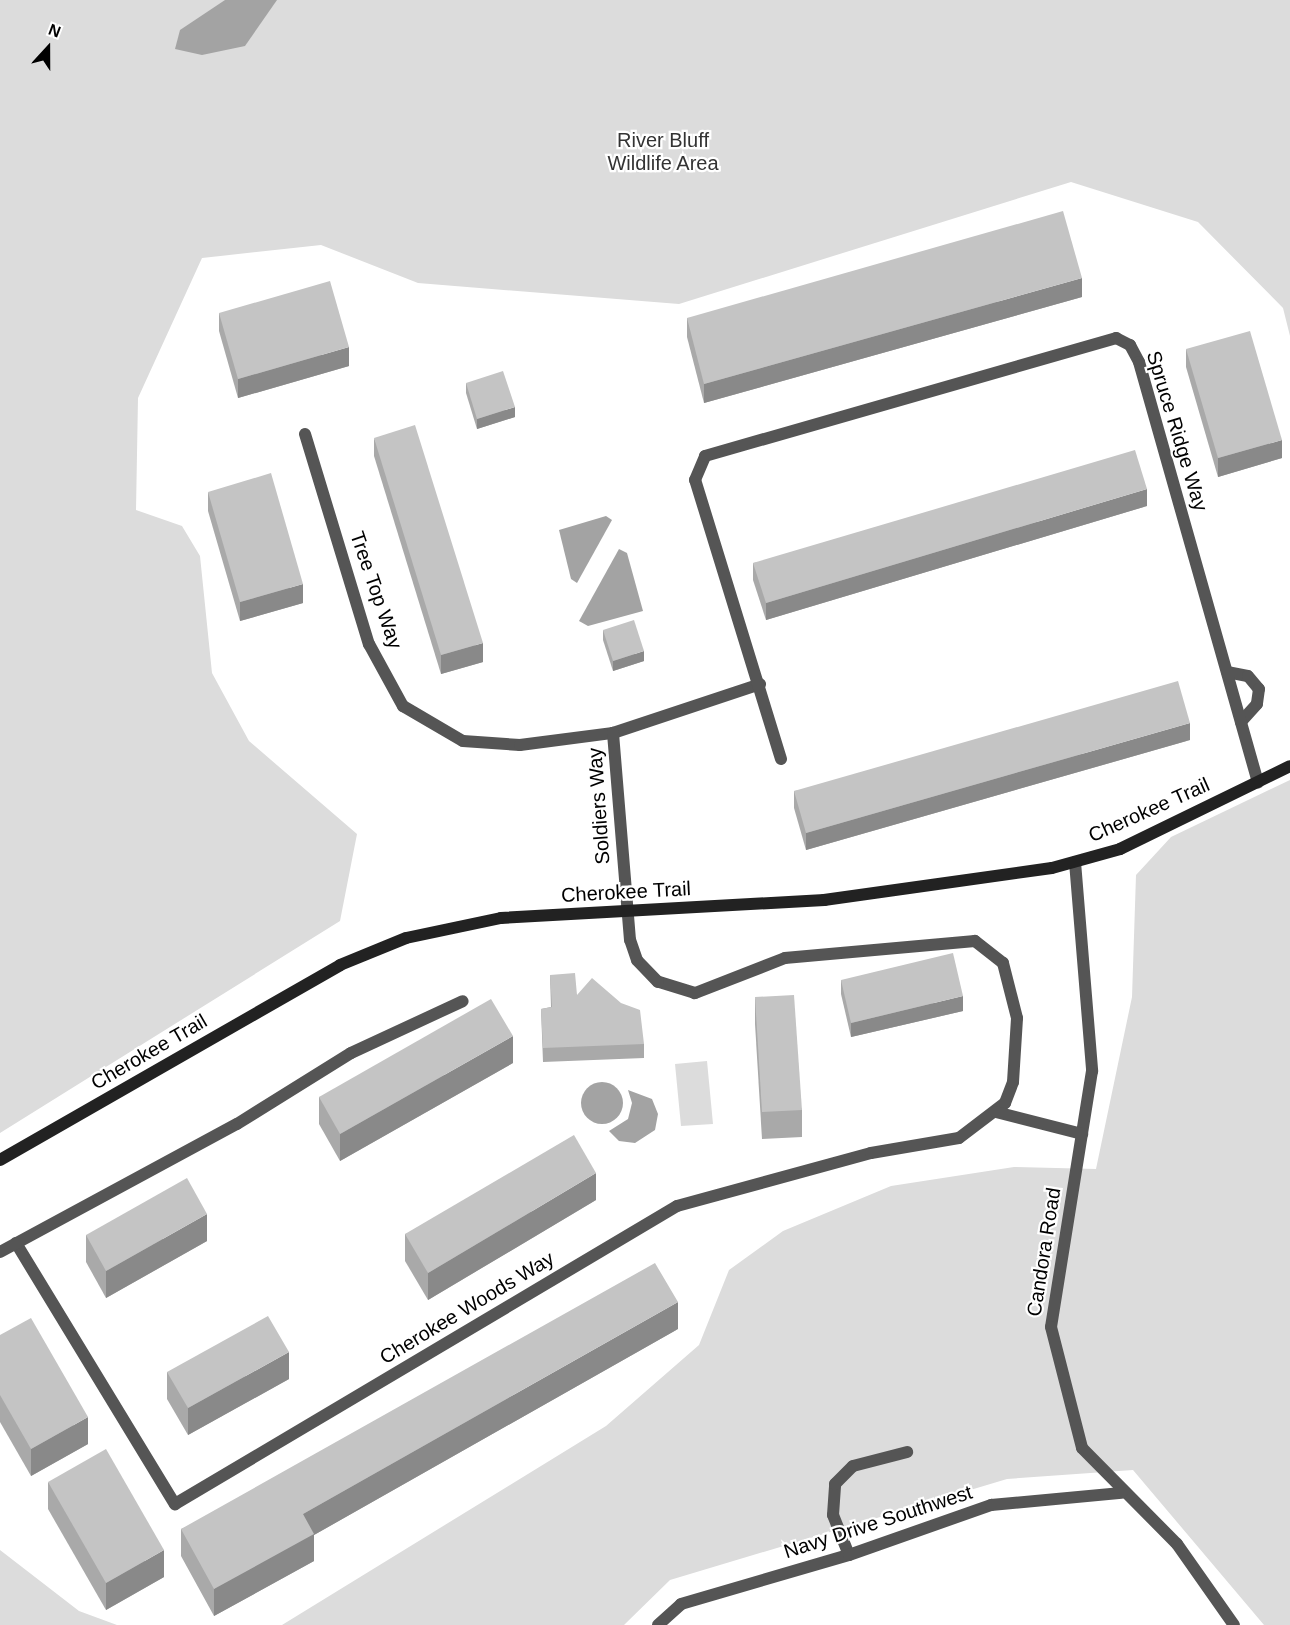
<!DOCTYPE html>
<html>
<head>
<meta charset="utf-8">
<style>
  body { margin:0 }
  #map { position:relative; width:1290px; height:1625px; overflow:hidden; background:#fff; font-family:Arial,sans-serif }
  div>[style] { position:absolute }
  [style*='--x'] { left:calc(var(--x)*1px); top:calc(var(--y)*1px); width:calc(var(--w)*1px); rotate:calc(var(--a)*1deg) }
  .green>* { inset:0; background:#dcdcdc }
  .water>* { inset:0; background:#a3a3a3 }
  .round { border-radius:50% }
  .lane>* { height:12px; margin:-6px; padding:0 6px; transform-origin:6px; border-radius:6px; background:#555 }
  .street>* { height:12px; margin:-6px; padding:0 6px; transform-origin:6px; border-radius:6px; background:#555 }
  .secondary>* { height:12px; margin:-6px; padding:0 6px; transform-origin:6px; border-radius:6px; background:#222 }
  .wall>* { inset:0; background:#a9a9a9 }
  .shaded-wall>* { inset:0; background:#898989 }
  .building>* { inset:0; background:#c4c4c4 }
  span { translate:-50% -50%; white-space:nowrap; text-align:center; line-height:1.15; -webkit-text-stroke:4.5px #fff; paint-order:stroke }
  .park-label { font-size:20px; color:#333 }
  .street-label { font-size:20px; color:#000 }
  .north { position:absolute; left:18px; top:18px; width:60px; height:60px; -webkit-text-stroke:4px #fff; paint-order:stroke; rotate:21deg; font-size:16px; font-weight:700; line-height:24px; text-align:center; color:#000 }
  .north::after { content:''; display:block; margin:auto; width:21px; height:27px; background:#000; clip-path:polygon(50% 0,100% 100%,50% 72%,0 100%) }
</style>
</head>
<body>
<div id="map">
  <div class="green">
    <i style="clip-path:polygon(0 0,1290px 0,1290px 336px,1283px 308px,1198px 222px,1071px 182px,679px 304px,418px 283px,321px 245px,202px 258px,138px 398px,136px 510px,182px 526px,200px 556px,212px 673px,249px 741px,357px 834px,340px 921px,0 1133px)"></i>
    <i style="clip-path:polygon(1290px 780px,1290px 1625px,1264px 1625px,1133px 1470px,1007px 1479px,670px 1580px,624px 1625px,282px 1625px,606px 1426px,699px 1345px,729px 1270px,783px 1231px,891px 1186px,1014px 1167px,1096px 1169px,1132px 997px,1136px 875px,1171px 837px)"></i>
    <i style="clip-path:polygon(707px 1061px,713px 1124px,681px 1126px,675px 1064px)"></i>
    <i style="clip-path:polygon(0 1550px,79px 1611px,117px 1625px,0 1625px)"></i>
  </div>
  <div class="water">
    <i style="clip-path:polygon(225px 0,277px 0,245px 46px,202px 55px,175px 49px,180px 30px)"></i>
    <i style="clip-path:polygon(606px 516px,612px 520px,577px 583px,571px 579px,559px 530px)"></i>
    <i style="clip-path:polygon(619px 549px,627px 553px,643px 611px,588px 626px,579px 621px)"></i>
    <i class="round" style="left:581px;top:1082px;width:42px;height:42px"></i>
    <i style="clip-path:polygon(628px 1090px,652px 1099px,658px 1114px,655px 1130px,635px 1143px,619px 1141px,609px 1131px,628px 1119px,632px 1103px)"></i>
  </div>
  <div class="lane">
    <i style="--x:305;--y:434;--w:220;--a:73.1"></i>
    <i style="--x:369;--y:644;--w:71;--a:61.3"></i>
    <i style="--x:403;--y:706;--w:69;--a:30.3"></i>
    <i style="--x:463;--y:741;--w:57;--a:4"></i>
    <i style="--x:520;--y:745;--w:94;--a:-7.4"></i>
    <i style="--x:613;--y:733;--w:155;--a:-18.4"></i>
    <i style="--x:1227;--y:672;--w:21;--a:11"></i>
    <i style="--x:1248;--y:676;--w:17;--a:50"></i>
    <i style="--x:1259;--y:689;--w:15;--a:98"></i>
    <i style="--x:1257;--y:704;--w:24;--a:132"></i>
    <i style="--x:781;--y:759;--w:292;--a:-107.1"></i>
    <i style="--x:695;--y:480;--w:26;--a:-67"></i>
    <i style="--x:705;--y:456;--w:428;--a:-16"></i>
    <i style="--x:1116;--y:338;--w:16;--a:27"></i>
    <i style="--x:1130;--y:345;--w:19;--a:62"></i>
    <i style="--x:1139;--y:362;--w:437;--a:74.2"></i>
    <i style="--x:16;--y:1243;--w:306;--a:58.7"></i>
    <i style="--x:175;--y:1504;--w:584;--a:-30.69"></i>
    <i style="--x:677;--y:1206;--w:201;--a:-15.3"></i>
    <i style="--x:871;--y:1153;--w:89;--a:-9.7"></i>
    <i style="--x:959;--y:1138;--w:58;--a:-37.3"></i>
    <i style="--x:1005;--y:1103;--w:22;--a:-69"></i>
    <i style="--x:1013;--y:1082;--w:64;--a:-86.4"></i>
    <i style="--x:1017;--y:1018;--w:57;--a:-104.3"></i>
    <i style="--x:1003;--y:963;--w:36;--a:-142"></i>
    <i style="--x:975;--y:941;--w:191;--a:174.9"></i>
    <i style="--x:785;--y:958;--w:97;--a:158.7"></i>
    <i style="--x:695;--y:993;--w:39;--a:-163"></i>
    <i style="--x:658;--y:982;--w:30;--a:-134"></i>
    <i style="--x:637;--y:960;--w:21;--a:-109"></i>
    <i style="--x:630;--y:940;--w:208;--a:-94.7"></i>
    <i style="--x:0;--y:1252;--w:269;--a:-28.4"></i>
    <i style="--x:237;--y:1124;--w:134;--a:-31.9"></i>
    <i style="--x:351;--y:1053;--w:123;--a:-24.9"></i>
    <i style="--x:849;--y:1555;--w:43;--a:-111.8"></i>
    <i style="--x:833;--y:1515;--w:31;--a:-86"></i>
    <i style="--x:835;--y:1484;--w:25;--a:-45"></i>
    <i style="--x:853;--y:1466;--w:56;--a:-14.5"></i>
  </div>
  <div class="street">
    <i style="--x:1075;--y:862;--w:210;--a:85.3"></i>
    <i style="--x:1092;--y:1071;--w:259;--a:99.1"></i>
    <i style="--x:1051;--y:1327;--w:125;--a:75.6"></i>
    <i style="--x:1082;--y:1448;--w:135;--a:45.3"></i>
    <i style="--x:1177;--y:1544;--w:99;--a:54.9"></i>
    <i style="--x:996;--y:1112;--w:89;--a:14.3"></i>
    <i style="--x:658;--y:1625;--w:31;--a:-42"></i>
    <i style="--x:681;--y:1604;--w:175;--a:-16.3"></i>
    <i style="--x:849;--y:1555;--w:151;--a:-19.4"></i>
    <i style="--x:991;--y:1505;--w:131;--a:-5.3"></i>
  </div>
  <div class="secondary">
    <i style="--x:0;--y:1160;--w:392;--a:-29.8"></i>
    <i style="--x:340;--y:965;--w:71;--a:-22.2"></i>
    <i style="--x:406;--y:938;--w:97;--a:-11.9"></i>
    <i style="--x:501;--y:918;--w:324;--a:-3.2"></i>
    <i style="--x:824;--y:900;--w:230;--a:-8"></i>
    <i style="--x:1052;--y:868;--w:71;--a:-15.6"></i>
    <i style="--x:1120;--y:849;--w:189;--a:-26"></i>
  </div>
  <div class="wall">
    <i style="clip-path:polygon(1082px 297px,704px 403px,687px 337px,687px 318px)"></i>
    <i style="clip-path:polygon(219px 313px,349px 366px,238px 398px,219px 331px)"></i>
    <i style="clip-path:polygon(1186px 349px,1282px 458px,1218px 477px,1186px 367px)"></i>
    <i style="clip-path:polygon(466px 383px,515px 417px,477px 429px,466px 393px)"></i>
    <i style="clip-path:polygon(374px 438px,483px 662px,441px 674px,374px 456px)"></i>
    <i style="clip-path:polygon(208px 492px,303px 603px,240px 621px,208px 511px)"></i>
    <i style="clip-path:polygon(1147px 506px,766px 620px,753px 580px,753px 563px)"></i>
    <i style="clip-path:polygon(603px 630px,644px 661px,613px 671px,603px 640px)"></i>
    <i style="clip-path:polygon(1190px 740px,806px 850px,794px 808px,794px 791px)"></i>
    <i style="clip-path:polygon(550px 975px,644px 1044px,644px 1058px,543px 1062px,541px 1009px,551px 1007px)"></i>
    <i style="clip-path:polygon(841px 980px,963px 1011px,851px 1037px,841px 994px)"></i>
    <i style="clip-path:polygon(755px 997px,802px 1110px,802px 1137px,762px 1139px,755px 1024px)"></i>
    <i style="clip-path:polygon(513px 1063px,340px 1161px,319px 1124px,319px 1097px)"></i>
    <i style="clip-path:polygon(596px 1200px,428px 1300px,405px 1261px,405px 1234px)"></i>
    <i style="clip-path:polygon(86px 1235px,207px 1241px,106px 1298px,86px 1262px)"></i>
    <i style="clip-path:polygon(678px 1329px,314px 1535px,314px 1561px,214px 1616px,181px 1556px,181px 1529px)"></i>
    <i style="clip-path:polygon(0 1335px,88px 1444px,31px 1476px,0 1422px)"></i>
    <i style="clip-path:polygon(167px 1372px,289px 1379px,188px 1435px,167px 1399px)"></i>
    <i style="clip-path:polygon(48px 1482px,164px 1577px,106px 1610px,48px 1509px)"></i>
  </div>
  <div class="shaded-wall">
    <i style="clip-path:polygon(1082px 278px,1082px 297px,704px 403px,704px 384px)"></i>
    <i style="clip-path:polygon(349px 347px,349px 366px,238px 398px,238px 379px)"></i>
    <i style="clip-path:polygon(515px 407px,515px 417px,477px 429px,477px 419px)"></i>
    <i style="clip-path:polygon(1282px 440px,1282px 458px,1218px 477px,1218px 458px)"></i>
    <i style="clip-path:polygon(1147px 489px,1147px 506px,766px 620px,766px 603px)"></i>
    <i style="clip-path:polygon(303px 584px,303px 603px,240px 621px,240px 602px)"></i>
    <i style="clip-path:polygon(483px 643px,483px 662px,441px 674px,441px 655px)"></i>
    <i style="clip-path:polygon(644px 651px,644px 661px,613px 671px,613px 661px)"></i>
    <i style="clip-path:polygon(1190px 723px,1190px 740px,806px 850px,806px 833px)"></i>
    <i style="clip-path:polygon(963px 996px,963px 1011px,851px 1037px,851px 1023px)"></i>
    <i style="clip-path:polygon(513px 1036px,513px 1063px,340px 1161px,340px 1134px)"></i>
    <i style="clip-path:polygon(596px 1173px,596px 1200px,428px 1300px,428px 1273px)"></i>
    <i style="clip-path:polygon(207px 1214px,207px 1241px,106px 1298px,106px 1271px)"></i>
    <i style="clip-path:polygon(678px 1302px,678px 1329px,314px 1535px,314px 1561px,214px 1616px,214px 1589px,303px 1514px)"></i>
    <i style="clip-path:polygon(289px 1352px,289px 1379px,188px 1435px,188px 1408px)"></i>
    <i style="clip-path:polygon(88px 1417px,88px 1444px,31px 1476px,31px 1449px)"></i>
    <i style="clip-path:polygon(164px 1550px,164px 1577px,106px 1610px,106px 1583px)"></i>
  </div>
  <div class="building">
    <i style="clip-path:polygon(1063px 211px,1082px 278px,704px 384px,687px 318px)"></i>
    <i style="clip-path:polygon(330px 281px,349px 347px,238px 379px,219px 313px)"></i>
    <i style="clip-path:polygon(1250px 331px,1282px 440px,1218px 458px,1186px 349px)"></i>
    <i style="clip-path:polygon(503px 371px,515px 407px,477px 419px,466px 383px)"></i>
    <i style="clip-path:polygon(415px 425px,483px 643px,441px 655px,374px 438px)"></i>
    <i style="clip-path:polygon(1135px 450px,1147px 489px,766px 603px,753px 563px)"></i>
    <i style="clip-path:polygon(271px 473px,303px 584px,240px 602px,208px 492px)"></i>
    <i style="clip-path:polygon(634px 620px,644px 651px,613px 661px,603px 630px)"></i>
    <i style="clip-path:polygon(1178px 681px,1190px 723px,806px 833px,794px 791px)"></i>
    <i style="clip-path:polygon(953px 953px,963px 996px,851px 1023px,841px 980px)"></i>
    <i style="clip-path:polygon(575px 973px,577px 995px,592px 978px,621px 1003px,640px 1010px,644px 1044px,543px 1048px,541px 1009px,552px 1007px,550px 975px)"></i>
    <i style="clip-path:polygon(794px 995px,802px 1110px,762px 1112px,755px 997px)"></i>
    <i style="clip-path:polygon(491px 999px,513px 1036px,340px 1134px,319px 1097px)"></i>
    <i style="clip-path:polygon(574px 1135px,596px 1173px,428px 1273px,405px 1234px)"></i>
    <i style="clip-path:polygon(187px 1178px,207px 1214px,106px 1271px,86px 1235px)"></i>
    <i style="clip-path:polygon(655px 1263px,678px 1302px,303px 1514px,314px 1534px,214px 1589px,181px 1529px)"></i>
    <i style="clip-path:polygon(268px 1316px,289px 1352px,188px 1408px,167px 1372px)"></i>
    <i style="clip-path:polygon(31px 1318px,88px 1417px,31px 1449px,0 1395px,0 1335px)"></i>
    <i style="clip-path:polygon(106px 1449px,164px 1550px,106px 1583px,48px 1482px)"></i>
  </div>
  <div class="park-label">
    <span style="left:663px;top:152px">River Bluff<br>Wildlife Area</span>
  </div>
  <div class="street-label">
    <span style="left:1177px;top:431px;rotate:73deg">Spruce Ridge Way</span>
    <span style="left:376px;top:590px;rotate:71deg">Tree Top Way</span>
    <span style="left:599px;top:806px;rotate:-94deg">Soldiers Way</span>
    <span style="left:1149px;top:810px;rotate:-24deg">Cherokee Trail</span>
    <span style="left:626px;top:892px;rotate:-3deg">Cherokee Trail</span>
    <span style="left:149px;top:1052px;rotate:-30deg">Cherokee Trail</span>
    <span style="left:1044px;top:1252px;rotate:-81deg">Candora Road</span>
    <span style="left:467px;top:1308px;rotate:-31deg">Cherokee Woods Way</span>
    <span style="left:878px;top:1522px;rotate:-18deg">Navy Drive Southwest</span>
  </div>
  <div class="north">N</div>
</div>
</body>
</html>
